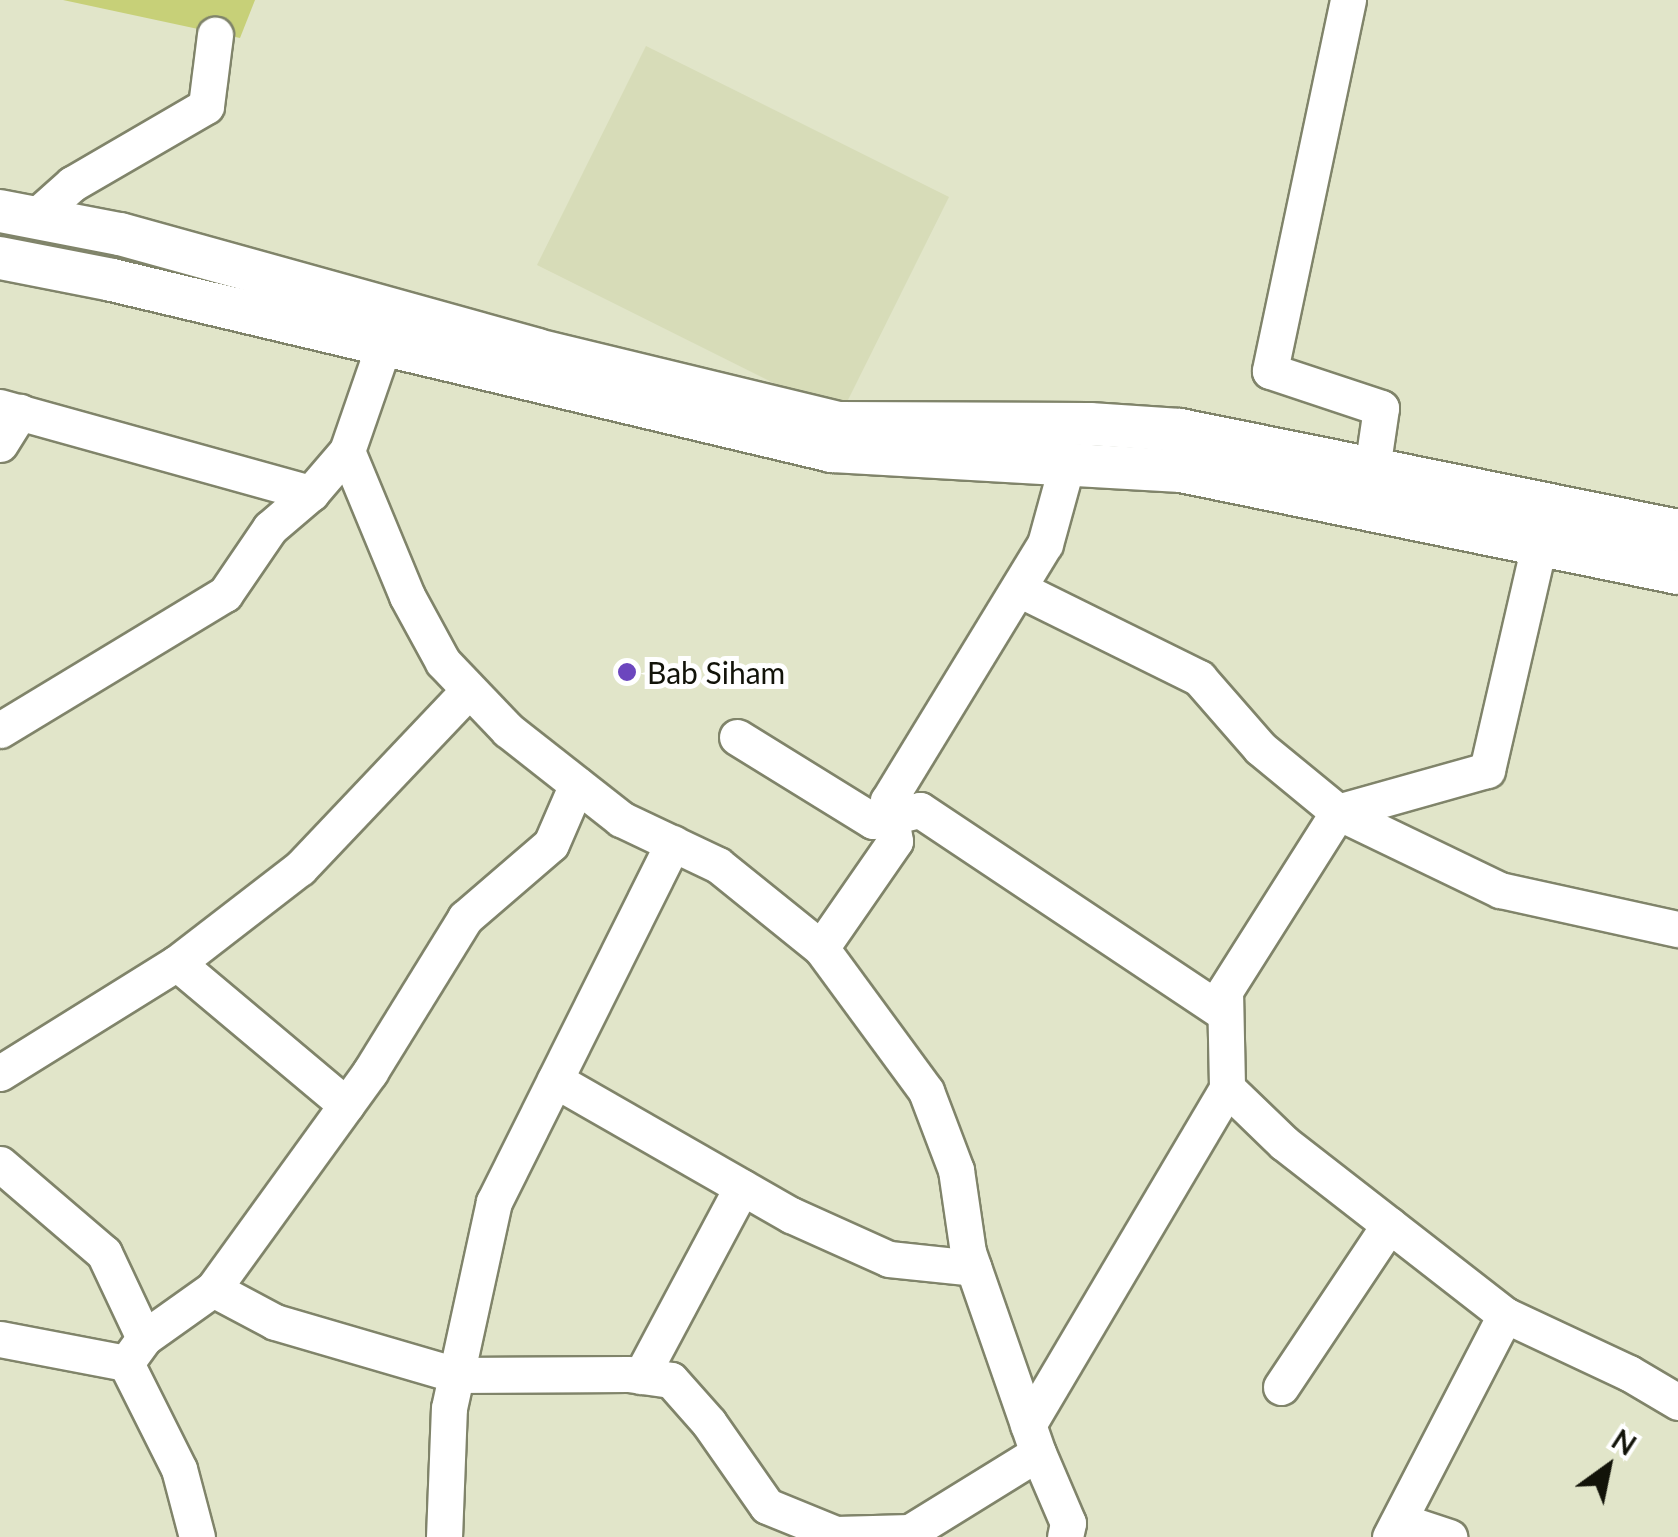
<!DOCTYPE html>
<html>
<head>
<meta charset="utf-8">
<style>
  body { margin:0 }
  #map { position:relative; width:1678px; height:1537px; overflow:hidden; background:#e1e5c9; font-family:Lato,sans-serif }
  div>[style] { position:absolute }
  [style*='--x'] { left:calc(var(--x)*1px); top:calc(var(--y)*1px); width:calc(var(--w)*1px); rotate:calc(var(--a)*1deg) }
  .built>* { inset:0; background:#d7dcb8 }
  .green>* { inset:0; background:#c7d078 }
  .roads { filter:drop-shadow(2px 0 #80846a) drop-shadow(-2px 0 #80846a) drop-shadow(0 2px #80846a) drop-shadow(0 -2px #80846a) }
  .minor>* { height:35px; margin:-17.5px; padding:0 17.5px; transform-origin:17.5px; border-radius:17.5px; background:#fff }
  .major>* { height:42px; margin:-21px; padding:0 21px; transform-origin:21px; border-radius:21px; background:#fff }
  .dots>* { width:28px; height:28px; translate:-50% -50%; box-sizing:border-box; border:5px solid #fff; border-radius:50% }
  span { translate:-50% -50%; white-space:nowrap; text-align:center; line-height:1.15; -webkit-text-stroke:10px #fff; paint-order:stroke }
  .poi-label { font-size:30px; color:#121309 }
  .left { translate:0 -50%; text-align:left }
  .north { position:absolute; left:1558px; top:1417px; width:100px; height:100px; -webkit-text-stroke:8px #fff; paint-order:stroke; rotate:33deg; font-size:28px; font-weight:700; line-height:40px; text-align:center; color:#121309 }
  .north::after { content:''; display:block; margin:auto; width:35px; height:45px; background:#121309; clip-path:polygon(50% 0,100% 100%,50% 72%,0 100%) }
</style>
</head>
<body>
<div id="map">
  <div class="built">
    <i style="clip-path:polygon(646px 46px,949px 197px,840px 416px,537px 265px)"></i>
  </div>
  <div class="green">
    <i style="clip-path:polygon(63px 0,255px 0,240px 38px)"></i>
  </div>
  <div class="roads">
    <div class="minor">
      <i style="--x:1348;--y:0;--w:379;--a:101.9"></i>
      <i style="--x:1270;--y:371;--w:117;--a:18.4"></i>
      <i style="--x:1381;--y:408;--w:62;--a:98.4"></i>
      <i style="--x:35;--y:217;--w:50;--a:-41.7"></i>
      <i style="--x:72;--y:184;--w:155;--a:-30.2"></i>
      <i style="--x:206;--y:106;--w:72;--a:-82.8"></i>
      <i style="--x:0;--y:407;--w:323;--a:15.5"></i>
      <i style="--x:0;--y:444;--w:38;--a:-58"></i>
      <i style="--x:347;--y:451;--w:157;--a:67.5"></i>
      <i style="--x:407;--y:596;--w:75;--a:61.4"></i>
      <i style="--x:443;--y:662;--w:94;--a:46.3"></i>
      <i style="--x:508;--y:730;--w:144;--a:38.2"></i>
      <i style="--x:621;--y:819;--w:107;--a:25.4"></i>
      <i style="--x:718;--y:865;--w:132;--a:38.9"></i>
      <i style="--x:821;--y:948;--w:177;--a:53.7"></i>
      <i style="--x:926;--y:1091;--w:85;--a:69.2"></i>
      <i style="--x:956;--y:1170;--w:83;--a:81.7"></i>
      <i style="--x:968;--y:1252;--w:213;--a:70.8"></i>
      <i style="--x:1038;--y:1453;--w:76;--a:66.8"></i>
      <i style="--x:1068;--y:1523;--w:14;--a:102"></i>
      <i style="--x:1539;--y:545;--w:231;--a:103"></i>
      <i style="--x:1487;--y:770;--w:155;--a:164.3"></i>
      <i style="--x:1338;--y:812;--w:212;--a:122.3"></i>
      <i style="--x:1225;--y:991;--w:97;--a:88.8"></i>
      <i style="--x:1227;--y:1088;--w:79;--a:44"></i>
      <i style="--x:1284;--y:1143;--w:280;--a:37.9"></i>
      <i style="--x:1505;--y:1315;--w:137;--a:25.1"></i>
      <i style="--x:1629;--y:1373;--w:57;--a:30.6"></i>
      <i style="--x:1019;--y:589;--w:201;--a:26.3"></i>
      <i style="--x:1199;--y:678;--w:93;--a:48.9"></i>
      <i style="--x:1260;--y:748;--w:101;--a:39.4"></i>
      <i style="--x:1338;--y:812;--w:180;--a:25.7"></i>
      <i style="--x:1500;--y:890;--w:182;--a:12.4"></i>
      <i style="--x:0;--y:730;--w:263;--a:-31.2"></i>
      <i style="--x:225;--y:594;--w:80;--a:-55.7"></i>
      <i style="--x:270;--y:528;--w:54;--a:-40.5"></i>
      <i style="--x:311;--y:493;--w:55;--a:-49.4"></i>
      <i style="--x:347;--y:451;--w:110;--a:-70.9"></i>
      <i style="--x:737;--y:737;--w:160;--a:31.7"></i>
      <i style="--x:873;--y:821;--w:48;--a:-13.2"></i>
      <i style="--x:920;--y:810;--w:366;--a:33.7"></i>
      <i style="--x:821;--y:948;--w:130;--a:-55.3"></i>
      <i style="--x:895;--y:841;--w:41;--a:-99.9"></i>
      <i style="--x:888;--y:801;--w:301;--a:-58.6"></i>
      <i style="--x:1045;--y:544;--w:83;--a:-74.6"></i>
      <i style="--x:177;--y:963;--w:221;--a:40"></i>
      <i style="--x:0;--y:1073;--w:208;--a:-31.9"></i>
      <i style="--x:177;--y:963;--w:155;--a:-37.7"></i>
      <i style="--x:300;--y:868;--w:245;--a:-46.5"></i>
      <i style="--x:555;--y:1080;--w:272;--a:29.8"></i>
      <i style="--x:791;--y:1215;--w:107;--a:24.2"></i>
      <i style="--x:889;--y:1259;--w:85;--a:6"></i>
      <i style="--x:0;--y:1164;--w:137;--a:40.6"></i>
      <i style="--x:104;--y:1253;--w:94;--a:64.8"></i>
      <i style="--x:213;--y:1289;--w:70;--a:28"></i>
      <i style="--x:275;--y:1322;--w:189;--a:16.3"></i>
      <i style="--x:456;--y:1375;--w:172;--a:-0.3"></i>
      <i style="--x:628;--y:1374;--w:43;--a:7.9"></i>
      <i style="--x:671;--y:1380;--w:57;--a:48.5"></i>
      <i style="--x:709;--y:1423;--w:101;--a:55.1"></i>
      <i style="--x:767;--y:1506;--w:74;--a:22.1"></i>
      <i style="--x:836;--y:1534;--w:74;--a:-1.5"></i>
      <i style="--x:910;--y:1532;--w:150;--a:-31.7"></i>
      <i style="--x:0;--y:1339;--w:128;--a:10.8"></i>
      <i style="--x:641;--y:1376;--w:214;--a:-61.9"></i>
      <i style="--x:1281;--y:1387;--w:195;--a:-56.3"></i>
      <i style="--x:1028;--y:1425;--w:391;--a:-59.4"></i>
      <i style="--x:1401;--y:1521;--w:51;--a:18.4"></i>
      <i style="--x:197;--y:1537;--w:70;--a:-104.8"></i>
      <i style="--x:179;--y:1469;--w:119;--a:-116.6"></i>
      <i style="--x:126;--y:1363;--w:31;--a:-54"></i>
      <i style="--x:144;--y:1338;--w:85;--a:-35.4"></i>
      <i style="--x:213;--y:1289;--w:268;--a:-54.1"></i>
      <i style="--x:370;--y:1072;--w:181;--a:-58.3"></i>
      <i style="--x:465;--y:918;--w:113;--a:-40.7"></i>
      <i style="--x:551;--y:844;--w:65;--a:-66.6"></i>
      <i style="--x:444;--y:1537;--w:129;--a:-87.8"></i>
      <i style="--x:449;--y:1408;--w:211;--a:-77.7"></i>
      <i style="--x:494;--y:1202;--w:401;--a:-63.5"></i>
      <i style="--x:1390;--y:1537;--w:250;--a:-62.6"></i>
    </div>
    <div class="major">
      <i style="--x:0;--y:211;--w:122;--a:10.9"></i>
      <i style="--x:120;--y:234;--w:433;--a:15.5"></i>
      <i style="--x:537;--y:350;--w:311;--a:13.6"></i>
      <i style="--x:839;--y:423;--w:251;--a:0.2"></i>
      <i style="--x:1090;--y:424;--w:90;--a:3.8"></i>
      <i style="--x:1180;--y:430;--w:508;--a:11.46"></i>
      <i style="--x:0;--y:258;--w:114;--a:11.1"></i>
      <i style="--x:112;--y:280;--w:740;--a:13.36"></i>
      <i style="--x:832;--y:451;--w:350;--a:3.3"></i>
      <i style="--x:1181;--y:471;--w:507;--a:11.6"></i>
    </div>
  </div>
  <div class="dots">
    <i style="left:627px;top:672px;background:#6c46be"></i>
  </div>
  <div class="poi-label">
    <span class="left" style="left:647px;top:672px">Bab Siham</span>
  </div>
  <div class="north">N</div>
</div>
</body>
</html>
